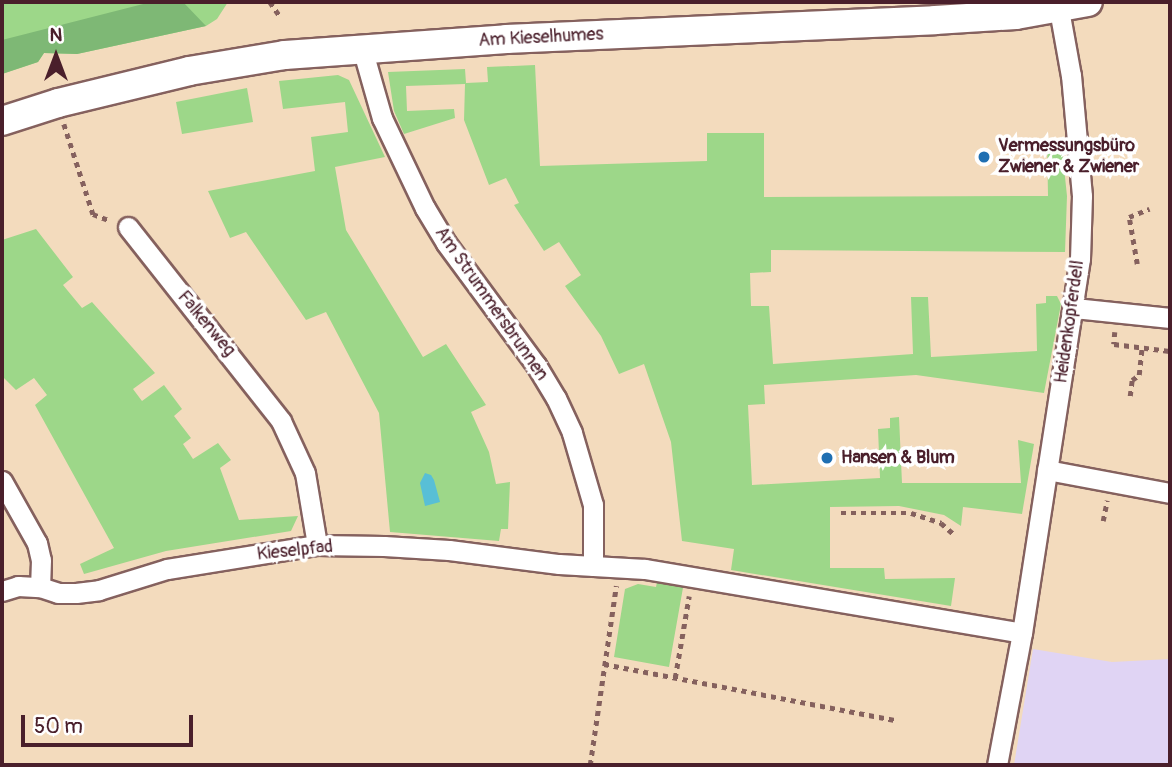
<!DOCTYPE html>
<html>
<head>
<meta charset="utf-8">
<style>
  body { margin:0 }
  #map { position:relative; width:1172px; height:767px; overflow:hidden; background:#f3dbbd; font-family:Pangolin,sans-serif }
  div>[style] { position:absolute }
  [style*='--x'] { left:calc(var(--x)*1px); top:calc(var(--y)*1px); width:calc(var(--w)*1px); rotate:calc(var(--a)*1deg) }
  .built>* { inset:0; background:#e0d4f4 }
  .green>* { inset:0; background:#9dd789 }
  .forest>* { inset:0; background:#7eb875 }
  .water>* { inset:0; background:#58bfd6 }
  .path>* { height:4.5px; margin-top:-2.25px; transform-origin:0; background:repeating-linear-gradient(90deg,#85615e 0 5px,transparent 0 10px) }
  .roads { filter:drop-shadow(2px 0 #85615e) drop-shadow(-2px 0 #85615e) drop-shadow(0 2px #85615e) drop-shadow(0 -2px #85615e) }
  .street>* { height:19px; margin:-9.5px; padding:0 9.5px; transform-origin:9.5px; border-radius:9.5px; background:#fff }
  .secondary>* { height:28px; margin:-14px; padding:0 14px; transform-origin:14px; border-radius:14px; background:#fff }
  .dots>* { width:19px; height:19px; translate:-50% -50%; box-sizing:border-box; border:4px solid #fff; border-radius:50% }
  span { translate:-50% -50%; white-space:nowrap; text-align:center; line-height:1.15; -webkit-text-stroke:7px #fff; paint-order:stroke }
  .street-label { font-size:18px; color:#4a1f2b }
  .poi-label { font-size:18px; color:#4a1f2b; font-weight:700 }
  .left { translate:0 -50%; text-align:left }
  .frame { position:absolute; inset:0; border:4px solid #4a1f2b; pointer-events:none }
  .north { position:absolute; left:21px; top:21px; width:70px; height:70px; -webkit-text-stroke:5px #fff; paint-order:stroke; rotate:0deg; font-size:19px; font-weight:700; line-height:28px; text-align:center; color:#4a1f2b }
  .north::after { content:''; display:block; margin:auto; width:24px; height:32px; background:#4a1f2b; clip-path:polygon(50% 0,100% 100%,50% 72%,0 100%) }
  .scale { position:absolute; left:21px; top:715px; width:172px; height:32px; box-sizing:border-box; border:4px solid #4a1f2b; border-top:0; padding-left:9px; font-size:21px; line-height:24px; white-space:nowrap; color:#4a1f2b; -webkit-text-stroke:5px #fff; paint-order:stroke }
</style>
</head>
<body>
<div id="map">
  <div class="built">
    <i style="clip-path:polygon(1033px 649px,1112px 662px,1170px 659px,1170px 765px,1014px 765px)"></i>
  </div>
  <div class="green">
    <i style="clip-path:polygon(2px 2px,228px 2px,217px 19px,206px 26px,77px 54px,44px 53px,38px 62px,2px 74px)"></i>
    <i style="clip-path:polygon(535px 65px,540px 166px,707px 161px,707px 133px,764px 133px,764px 197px,1048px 196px,1047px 138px,1061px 139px,1067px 196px,1065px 252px,771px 250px,771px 272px,750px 273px,751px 306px,769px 306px,773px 364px,913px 354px,911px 297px,928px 297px,931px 357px,1037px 351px,1036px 304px,1046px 303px,1046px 296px,1057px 296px,1061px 304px,1044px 393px,916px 375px,764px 385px,765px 404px,748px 405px,752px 485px,880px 478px,878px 429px,890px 428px,890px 418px,899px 417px,902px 483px,1021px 483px,1018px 440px,1034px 444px,1022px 514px,963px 507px,961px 526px,944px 515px,899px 506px,830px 507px,830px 568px,884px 568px,885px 579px,955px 578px,951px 606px,731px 570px,734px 549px,682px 541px,671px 442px,644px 364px,619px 374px,601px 336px,565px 286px,581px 275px,559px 242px,544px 251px,514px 205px,519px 203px,506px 178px,489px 185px,464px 120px,465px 84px,406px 86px,407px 111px,454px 109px,455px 118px,404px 134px,394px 111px,388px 72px,465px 69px,466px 83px,488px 82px,487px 67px)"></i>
    <i style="clip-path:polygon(338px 75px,349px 80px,385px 157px,335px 167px,346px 230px,423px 357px,446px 344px,486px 405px,471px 412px,489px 452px,496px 484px,510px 482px,508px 529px,501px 529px,499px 541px,390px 532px,379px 413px,326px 312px,306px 320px,246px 232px,230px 238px,208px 191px,315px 171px,311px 137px,348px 132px,345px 102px,283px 109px,279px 81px)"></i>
    <i style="clip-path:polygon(247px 88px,253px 122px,182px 134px,176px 102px)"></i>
    <i style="clip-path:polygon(36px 229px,73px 277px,63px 285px,82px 308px,92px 302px,155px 373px,133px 389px,142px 401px,164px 385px,182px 409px,174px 416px,191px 438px,183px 444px,193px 459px,218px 443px,231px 460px,220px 468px,239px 520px,298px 516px,291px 531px,166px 551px,84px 574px,80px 564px,114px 548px,35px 405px,47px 395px,34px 378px,16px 390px,2px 376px,2px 240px)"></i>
    <i style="clip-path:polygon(658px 577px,684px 582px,669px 667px,614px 657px,625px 589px,638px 584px,656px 587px)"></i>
  </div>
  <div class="forest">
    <i style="clip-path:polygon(151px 2px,183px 2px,206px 26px,77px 54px,44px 53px,38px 62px,2px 74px,2px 40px)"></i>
  </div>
  <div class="water">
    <i style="clip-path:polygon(425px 473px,431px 475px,434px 480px,440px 502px,425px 506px,420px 483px)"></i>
  </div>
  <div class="path">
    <i style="--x:270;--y:2;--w:16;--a:55"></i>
    <i style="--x:64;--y:124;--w:95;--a:72.1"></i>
    <i style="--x:93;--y:214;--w:19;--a:21"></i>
    <i style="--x:1137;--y:264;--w:48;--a:-99.7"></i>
    <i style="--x:1129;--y:217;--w:22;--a:-22"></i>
    <i style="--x:1115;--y:332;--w:12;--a:95"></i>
    <i style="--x:1114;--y:344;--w:56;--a:7.1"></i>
    <i style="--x:1130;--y:396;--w:16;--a:-83"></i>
    <i style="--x:1132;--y:380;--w:9;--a:-36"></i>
    <i style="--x:1139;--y:375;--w:27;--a:-84"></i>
    <i style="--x:841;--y:513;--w:70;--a:0"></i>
    <i style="--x:911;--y:513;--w:32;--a:18"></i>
    <i style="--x:941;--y:523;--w:18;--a:41"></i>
    <i style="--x:1103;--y:521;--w:21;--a:-79"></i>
    <i style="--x:604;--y:664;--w:296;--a:10.9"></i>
    <i style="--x:675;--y:678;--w:83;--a:-80.3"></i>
    <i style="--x:590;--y:765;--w:181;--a:-81.7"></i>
  </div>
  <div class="roads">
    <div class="street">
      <i style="--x:362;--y:48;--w:73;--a:74.1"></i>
      <i style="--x:382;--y:118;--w:100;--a:64.5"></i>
      <i style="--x:425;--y:208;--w:41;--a:59"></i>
      <i style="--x:446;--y:243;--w:152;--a:53.6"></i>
      <i style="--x:536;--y:365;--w:39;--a:59"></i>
      <i style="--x:556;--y:398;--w:38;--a:65"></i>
      <i style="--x:572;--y:433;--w:75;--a:73.7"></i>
      <i style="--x:593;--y:505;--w:61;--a:90"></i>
      <i style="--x:128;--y:227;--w:247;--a:51.7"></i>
      <i style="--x:281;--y:421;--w:57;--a:65.2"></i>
      <i style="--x:305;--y:473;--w:73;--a:80.5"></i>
      <i style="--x:1074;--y:308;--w:97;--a:5.9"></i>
      <i style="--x:1047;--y:470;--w:125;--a:10.6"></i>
      <i style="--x:2;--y:481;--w:71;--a:60.6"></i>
      <i style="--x:37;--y:543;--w:17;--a:77"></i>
      <i style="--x:41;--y:560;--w:27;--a:92"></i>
      <i style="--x:2;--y:591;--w:17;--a:-17"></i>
      <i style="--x:18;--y:586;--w:22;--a:3"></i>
      <i style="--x:40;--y:587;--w:19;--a:18"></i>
      <i style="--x:58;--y:593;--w:18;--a:0"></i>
      <i style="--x:76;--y:593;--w:23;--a:-7"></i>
      <i style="--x:99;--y:590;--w:71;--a:-17.2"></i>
      <i style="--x:167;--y:569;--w:152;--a:-9.1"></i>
      <i style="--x:317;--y:545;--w:67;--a:0.9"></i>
      <i style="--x:384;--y:546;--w:65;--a:3.5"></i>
      <i style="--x:449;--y:550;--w:111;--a:7.3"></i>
      <i style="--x:559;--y:564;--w:86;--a:3.3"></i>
      <i style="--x:645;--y:569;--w:382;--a:9.6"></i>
      <i style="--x:997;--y:765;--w:134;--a:-79.3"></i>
      <i style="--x:1022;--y:633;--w:378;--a:-81.2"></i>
      <i style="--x:1080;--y:259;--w:63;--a:-88.2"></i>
      <i style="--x:1082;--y:196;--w:121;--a:-95.2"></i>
      <i style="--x:1071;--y:76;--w:68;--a:-100.2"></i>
    </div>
    <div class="secondary">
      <i style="--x:2;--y:121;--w:59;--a:-17.8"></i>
      <i style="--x:58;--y:103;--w:135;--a:-13.7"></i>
      <i style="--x:189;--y:71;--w:97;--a:-9.5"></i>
      <i style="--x:285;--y:55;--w:222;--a:-4.1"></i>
      <i style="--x:506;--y:39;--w:429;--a:-2.5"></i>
      <i style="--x:935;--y:20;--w:81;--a:-3.5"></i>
      <i style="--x:1016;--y:15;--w:73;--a:-10.2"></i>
    </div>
  </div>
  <div class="dots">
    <i style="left:984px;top:157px;background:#1f6fb2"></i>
    <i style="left:827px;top:458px;background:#1f6fb2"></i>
  </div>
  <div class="street-label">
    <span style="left:541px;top:38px;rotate:-3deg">Am Kieselhumes</span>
    <span style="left:491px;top:304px;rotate:55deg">Am Strummersbrunnen</span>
    <span style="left:1070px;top:322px;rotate:-82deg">Heidenkopferdell</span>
    <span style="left:206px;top:324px;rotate:50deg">Falkenweg</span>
    <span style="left:295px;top:551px;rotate:-6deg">Kieselpfad</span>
  </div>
  <div class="poi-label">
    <span class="left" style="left:998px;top:157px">Vermessungsbüro<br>Zwiener &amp; Zwiener</span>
    <span class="left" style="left:841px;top:458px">Hansen &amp; Blum</span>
  </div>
  <div class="frame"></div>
  <div class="north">N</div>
  <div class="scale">50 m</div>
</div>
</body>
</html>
